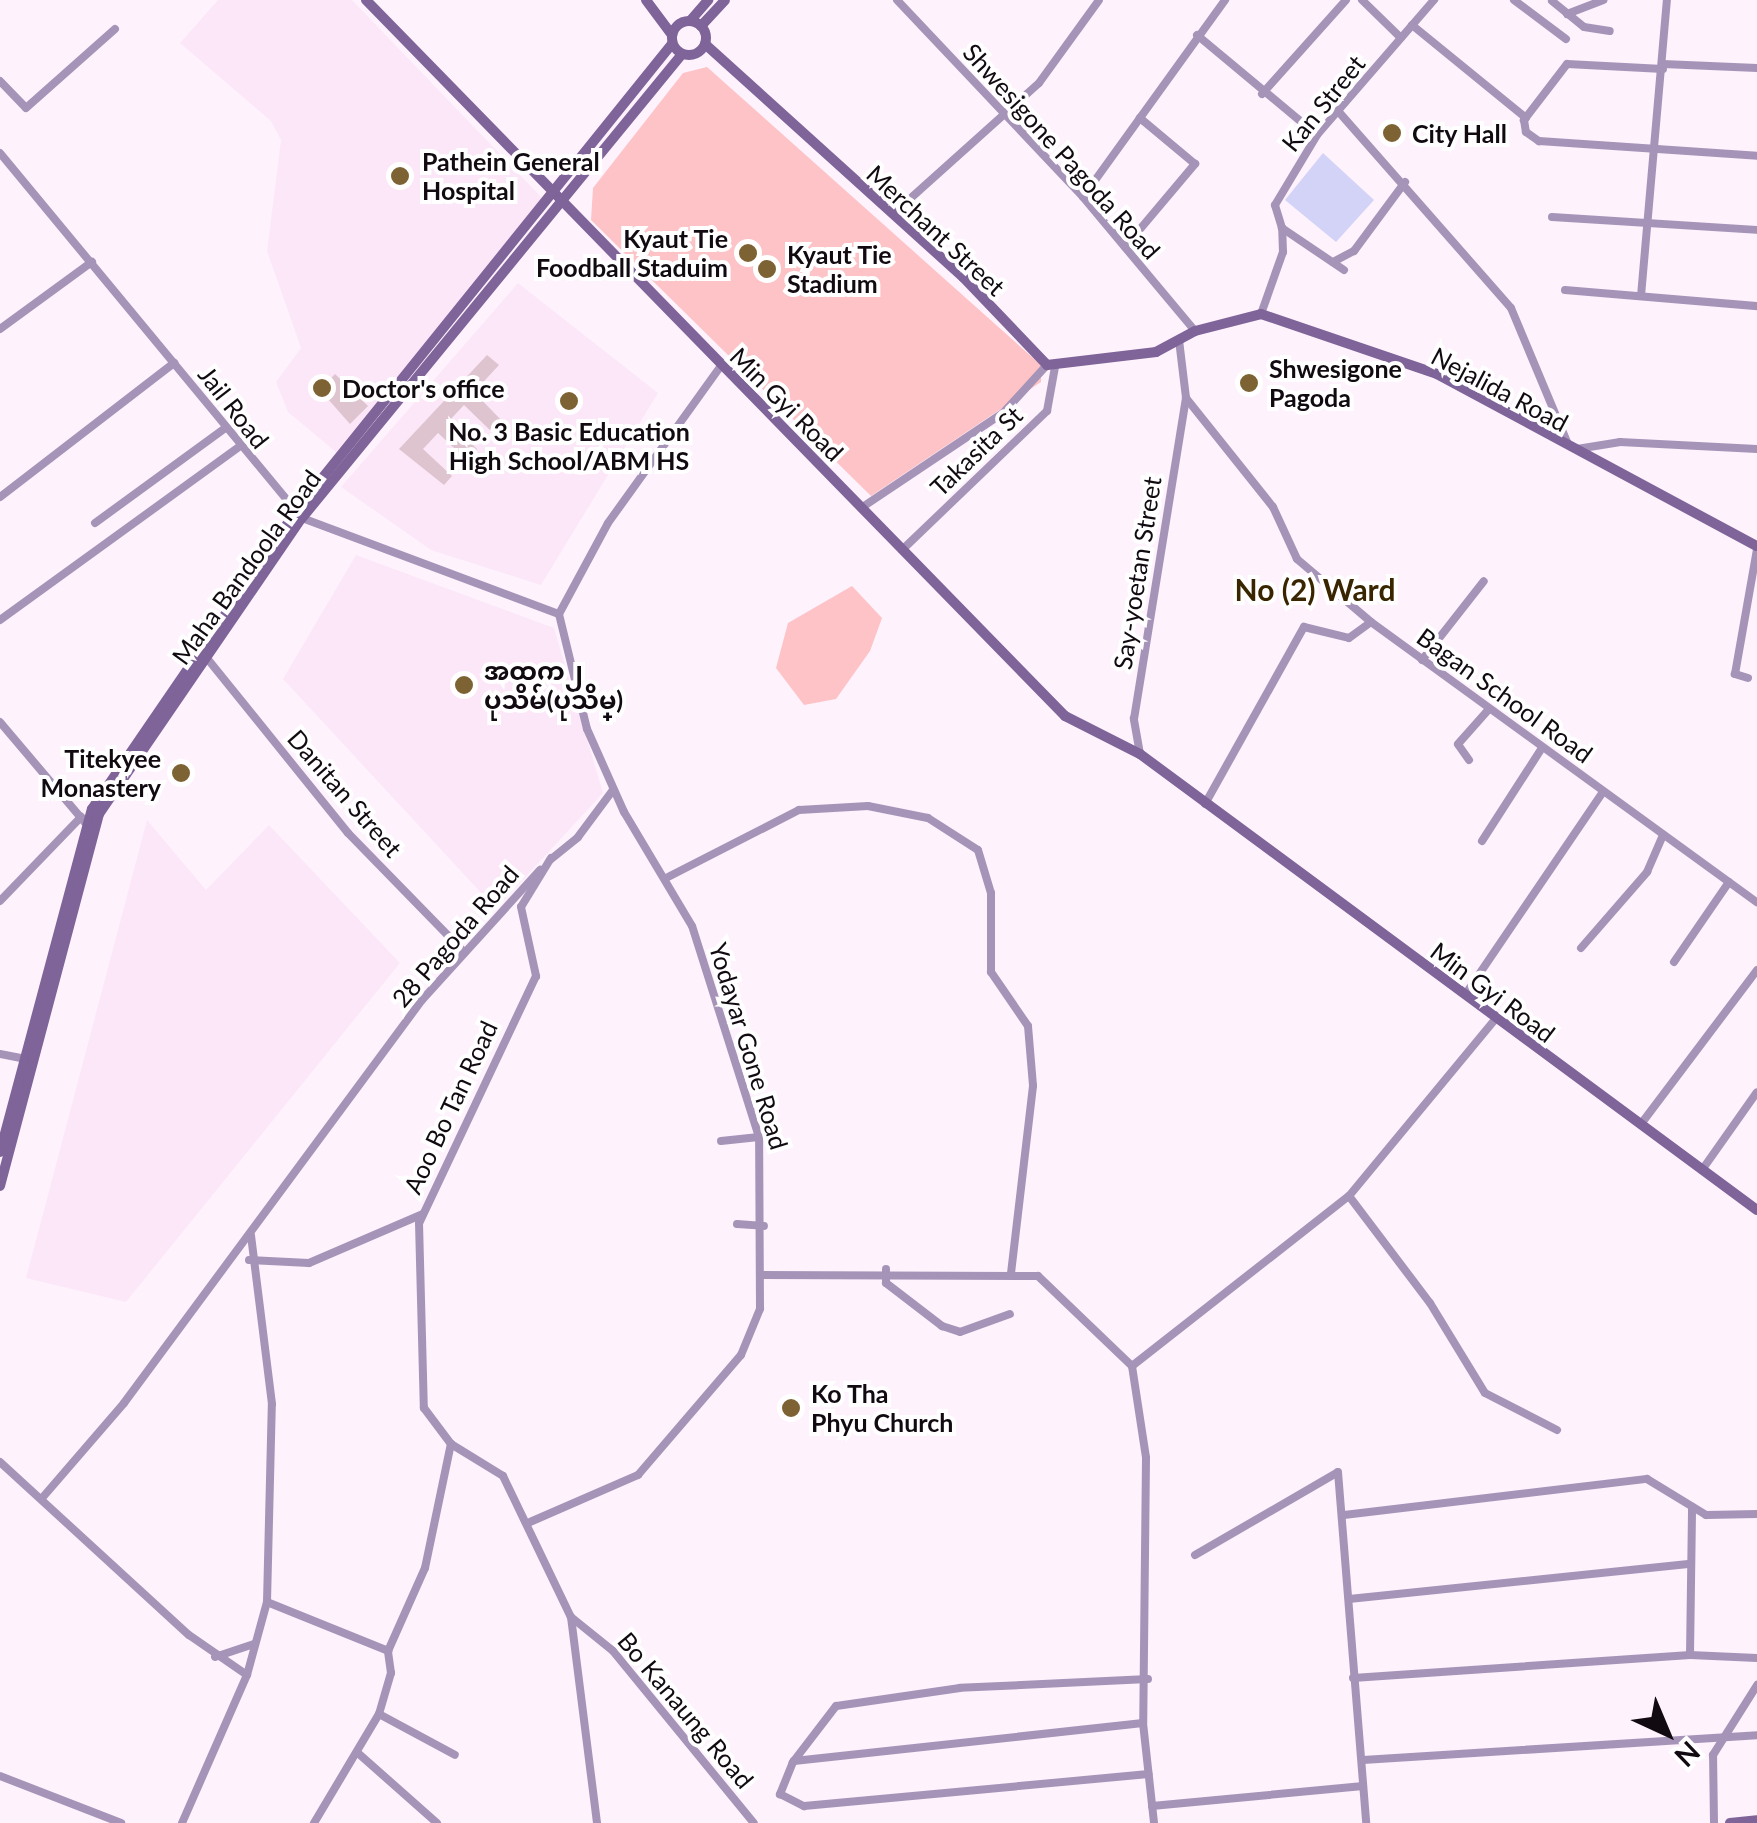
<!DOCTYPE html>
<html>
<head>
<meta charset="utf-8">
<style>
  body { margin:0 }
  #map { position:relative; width:1757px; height:1823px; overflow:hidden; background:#fef2fd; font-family:Lato,"Noto Sans Myanmar",sans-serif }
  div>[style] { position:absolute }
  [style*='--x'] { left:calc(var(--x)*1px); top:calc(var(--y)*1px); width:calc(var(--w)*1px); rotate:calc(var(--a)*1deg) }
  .built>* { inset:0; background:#fce7f9 }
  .green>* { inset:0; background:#fdc3c7 }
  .water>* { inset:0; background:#d3d3f8 }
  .building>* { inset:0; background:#ddc4ce }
  .street>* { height:8px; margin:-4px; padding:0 4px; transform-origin:4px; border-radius:4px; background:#a694b8 }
  .secondary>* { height:10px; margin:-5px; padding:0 5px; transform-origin:5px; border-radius:5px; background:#7f6499 }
  .secondary>.ring { margin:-5px; padding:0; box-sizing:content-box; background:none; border:10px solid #7f6499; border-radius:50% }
  .dots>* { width:28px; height:28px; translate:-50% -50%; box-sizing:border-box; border:5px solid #fff; border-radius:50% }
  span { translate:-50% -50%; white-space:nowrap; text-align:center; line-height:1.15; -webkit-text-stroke:8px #fff; paint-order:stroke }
  .street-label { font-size:25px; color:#110b11 }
  .poi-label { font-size:25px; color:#110b11; font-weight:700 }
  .left { translate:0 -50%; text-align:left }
  .right { translate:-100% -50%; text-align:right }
  .quarter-label { font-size:30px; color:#392500; font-weight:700 }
  .north { position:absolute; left:1617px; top:1683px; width:100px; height:100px; -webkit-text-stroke:8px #fff; paint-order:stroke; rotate:136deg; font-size:28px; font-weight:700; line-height:40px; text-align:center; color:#110b11 }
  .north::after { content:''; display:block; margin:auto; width:35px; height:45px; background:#110b11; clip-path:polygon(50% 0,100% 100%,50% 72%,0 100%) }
</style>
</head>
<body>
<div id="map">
  <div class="built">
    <i style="clip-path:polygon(218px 0,352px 0,545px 201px,336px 452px,288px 412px,276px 382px,301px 348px,267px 251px,281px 140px,271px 121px,180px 43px)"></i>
    <i style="clip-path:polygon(518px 283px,658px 393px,541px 585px,431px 550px,341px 487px)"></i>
    <i style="clip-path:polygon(356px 555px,554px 628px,603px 793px,496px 909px,283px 679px)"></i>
    <i style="clip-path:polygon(147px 820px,206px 890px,269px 825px,400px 963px,126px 1302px,26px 1278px)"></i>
  </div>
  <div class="green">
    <i style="clip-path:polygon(707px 67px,1041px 365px,1041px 382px,871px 496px,591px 220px,593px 188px,683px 73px)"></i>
    <i style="clip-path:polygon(852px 586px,882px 618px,870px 651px,836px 699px,804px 705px,776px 668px,788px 623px)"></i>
  </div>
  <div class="water">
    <i style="clip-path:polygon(1323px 153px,1374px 200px,1336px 242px,1285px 200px)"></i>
  </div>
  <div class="building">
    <i style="clip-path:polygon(487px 355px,499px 365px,474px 392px,502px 421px,493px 433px,464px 405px,449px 421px,477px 449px,467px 460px,438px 433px,423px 449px,452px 476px,444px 485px,399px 449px)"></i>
    <i style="clip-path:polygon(335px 374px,368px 406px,350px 424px,320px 390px)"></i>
  </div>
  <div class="street">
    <i style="--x:897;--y:0;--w:271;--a:46.6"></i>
    <i style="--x:1083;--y:197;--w:175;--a:50.1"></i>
    <i style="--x:1362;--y:0;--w:54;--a:44.3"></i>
    <i style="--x:1514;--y:0;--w:65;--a:36.9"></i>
    <i style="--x:1552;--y:1;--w:41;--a:39.1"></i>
    <i style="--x:1584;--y:27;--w:26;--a:9"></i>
    <i style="--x:1567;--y:14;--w:39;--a:-21"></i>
    <i style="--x:1412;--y:25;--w:147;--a:39.2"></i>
    <i style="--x:1197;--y:35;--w:156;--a:39.8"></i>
    <i style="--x:1663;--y:64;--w:94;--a:2.4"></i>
    <i style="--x:1663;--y:69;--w:96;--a:-177"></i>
    <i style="--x:1567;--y:64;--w:71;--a:127.5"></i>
    <i style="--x:1524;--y:120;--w:12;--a:81"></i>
    <i style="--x:1526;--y:132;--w:16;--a:35"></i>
    <i style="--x:1539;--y:141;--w:219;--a:3.9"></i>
    <i style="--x:0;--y:81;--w:37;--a:46"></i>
    <i style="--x:26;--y:108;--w:119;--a:-41.6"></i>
    <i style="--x:1262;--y:94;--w:126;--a:-48.2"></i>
    <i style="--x:1338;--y:111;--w:262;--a:48.7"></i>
    <i style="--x:1511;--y:308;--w:147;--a:67.3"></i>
    <i style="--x:0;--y:153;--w:474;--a:50.4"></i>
    <i style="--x:302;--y:518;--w:274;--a:20.5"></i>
    <i style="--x:1083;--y:197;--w:243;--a:-54.2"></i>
    <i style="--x:893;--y:214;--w:196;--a:-41.9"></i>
    <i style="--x:1039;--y:83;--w:102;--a:-54.1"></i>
    <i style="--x:1552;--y:217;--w:205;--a:3.6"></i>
    <i style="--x:1125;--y:247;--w:109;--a:-49.9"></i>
    <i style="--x:1195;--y:164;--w:72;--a:-140.1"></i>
    <i style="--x:1333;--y:262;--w:24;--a:-28"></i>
    <i style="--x:1354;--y:251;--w:86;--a:-53.5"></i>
    <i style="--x:1344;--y:270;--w:75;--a:-145.9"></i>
    <i style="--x:1282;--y:228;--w:24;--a:-107"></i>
    <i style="--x:1275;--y:205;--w:82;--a:-59"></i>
    <i style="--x:1317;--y:135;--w:179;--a:-49.1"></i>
    <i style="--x:1565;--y:290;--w:193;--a:4.8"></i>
    <i style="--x:1641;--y:296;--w:297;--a:-85"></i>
    <i style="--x:1261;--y:314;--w:66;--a:-70.5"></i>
    <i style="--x:1283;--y:252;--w:24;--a:-92"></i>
    <i style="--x:0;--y:329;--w:114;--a:-36.1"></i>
    <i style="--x:1179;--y:340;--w:58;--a:83.1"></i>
    <i style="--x:1186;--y:398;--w:139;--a:51.4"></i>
    <i style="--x:1273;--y:507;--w:57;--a:65.2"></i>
    <i style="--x:1297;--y:559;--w:97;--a:40.4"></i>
    <i style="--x:1371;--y:622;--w:477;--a:36"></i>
    <i style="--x:1577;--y:449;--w:44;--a:-9.2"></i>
    <i style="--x:1620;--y:442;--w:137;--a:2.9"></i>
    <i style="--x:0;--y:497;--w:220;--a:-37.6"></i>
    <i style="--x:861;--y:508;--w:171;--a:-33.8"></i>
    <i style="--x:1003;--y:413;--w:65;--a:-47.5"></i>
    <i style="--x:95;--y:523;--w:160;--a:-36.1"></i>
    <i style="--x:902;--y:550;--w:201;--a:-43.8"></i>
    <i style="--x:1047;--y:411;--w:45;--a:-79.7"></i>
    <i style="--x:0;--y:620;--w:294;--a:-35.9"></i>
    <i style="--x:206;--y:657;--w:226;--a:51.1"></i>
    <i style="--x:348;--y:833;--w:165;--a:45.7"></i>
    <i style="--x:1422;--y:660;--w:100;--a:-51.9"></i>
    <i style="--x:1748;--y:678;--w:14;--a:-163"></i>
    <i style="--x:1735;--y:674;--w:127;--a:-80"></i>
    <i style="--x:0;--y:722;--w:136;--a:49.8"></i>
    <i style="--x:1140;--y:754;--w:36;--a:-100"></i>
    <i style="--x:1134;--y:719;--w:325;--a:-80.8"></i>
    <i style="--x:1469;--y:760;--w:19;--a:-125"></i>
    <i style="--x:1458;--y:744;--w:47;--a:-48.5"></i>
    <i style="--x:1205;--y:804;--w:203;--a:-60.8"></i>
    <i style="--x:1304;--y:627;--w:46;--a:13.7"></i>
    <i style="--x:1349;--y:638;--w:27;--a:-36"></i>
    <i style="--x:1482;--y:841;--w:111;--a:-57.2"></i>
    <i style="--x:551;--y:858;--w:57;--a:121.5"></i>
    <i style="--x:521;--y:907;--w:71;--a:77.7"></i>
    <i style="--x:536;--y:976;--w:273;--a:115.3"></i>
    <i style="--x:419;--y:1223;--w:185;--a:88.5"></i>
    <i style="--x:424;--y:1408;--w:45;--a:53.1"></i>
    <i style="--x:451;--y:1444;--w:61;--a:31.6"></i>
    <i style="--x:503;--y:1476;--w:157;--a:64.3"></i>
    <i style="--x:571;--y:1617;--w:54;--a:39"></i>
    <i style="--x:613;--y:1651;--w:222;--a:50.7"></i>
    <i style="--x:550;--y:860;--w:36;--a:-39"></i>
    <i style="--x:578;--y:837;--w:59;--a:-53.3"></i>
    <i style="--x:668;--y:877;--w:147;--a:-27.1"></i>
    <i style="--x:799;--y:810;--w:69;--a:-3.3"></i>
    <i style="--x:868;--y:806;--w:61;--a:11.3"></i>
    <i style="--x:928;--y:818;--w:59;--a:32.6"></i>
    <i style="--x:978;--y:850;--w:45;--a:73.2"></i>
    <i style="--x:991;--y:893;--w:79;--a:90"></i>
    <i style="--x:991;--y:972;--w:65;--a:55.6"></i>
    <i style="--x:1028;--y:1026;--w:60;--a:85.2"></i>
    <i style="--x:1033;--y:1086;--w:188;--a:96.7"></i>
    <i style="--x:0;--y:901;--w:117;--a:-46"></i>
    <i style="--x:1581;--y:948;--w:101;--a:-49"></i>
    <i style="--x:1647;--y:872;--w:40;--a:-66.6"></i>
    <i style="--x:1674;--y:962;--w:97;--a:-55.5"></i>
    <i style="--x:1465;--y:995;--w:245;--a:-55.8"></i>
    <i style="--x:0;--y:1054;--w:25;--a:11"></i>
    <i style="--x:1641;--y:1124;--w:193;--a:-53"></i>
    <i style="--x:721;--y:1141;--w:38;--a:-6"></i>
    <i style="--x:1702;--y:1170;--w:95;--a:-54.8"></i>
    <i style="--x:1349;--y:1196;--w:134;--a:52.9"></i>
    <i style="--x:1430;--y:1303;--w:105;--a:58.6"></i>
    <i style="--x:1485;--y:1393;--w:81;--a:27.2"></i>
    <i style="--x:737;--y:1224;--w:27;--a:4"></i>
    <i style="--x:249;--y:1260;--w:60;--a:2.9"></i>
    <i style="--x:309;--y:1263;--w:124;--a:-23.3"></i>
    <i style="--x:886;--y:1269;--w:14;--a:90"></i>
    <i style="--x:886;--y:1283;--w:71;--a:37.5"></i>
    <i style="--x:942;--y:1326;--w:19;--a:18"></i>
    <i style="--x:960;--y:1332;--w:53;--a:-19.8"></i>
    <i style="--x:763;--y:1275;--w:275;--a:0.2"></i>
    <i style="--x:1038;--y:1276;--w:130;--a:43.8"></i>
    <i style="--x:1132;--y:1366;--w:93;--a:81.3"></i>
    <i style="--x:1146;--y:1458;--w:265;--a:90.6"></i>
    <i style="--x:1143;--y:1723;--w:101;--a:83.7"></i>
    <i style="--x:1132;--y:1366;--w:276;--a:-38.1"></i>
    <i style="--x:1349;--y:1196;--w:231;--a:-50.4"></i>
    <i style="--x:0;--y:1462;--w:256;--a:42.5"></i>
    <i style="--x:189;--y:1635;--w:70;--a:34.6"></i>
    <i style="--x:43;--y:1497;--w:124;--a:-49.2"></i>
    <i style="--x:124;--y:1403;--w:501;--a:-53.52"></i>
    <i style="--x:422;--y:1000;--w:176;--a:-47.8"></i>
    <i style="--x:1344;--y:1515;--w:305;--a:-6.8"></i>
    <i style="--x:1647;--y:1479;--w:69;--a:31.4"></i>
    <i style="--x:1706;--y:1515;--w:51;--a:-1.1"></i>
    <i style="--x:530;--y:1522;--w:118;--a:-23.5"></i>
    <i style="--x:638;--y:1475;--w:158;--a:-49.4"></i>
    <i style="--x:741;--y:1355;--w:50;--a:-67.6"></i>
    <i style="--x:760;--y:1309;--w:172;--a:-90.3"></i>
    <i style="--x:759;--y:1137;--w:221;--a:-107.6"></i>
    <i style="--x:692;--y:926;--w:133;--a:-120.8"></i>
    <i style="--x:624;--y:812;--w:91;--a:-114"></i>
    <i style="--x:587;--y:729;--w:118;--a:-103.7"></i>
    <i style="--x:559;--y:614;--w:103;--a:-61.7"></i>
    <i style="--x:608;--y:523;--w:193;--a:-54.3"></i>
    <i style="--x:1195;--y:1555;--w:165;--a:-30.1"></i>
    <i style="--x:1338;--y:1472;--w:352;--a:85.4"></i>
    <i style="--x:1349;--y:1599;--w:341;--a:-5.9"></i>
    <i style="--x:267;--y:1602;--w:131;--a:22"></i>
    <i style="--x:571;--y:1617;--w:208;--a:82.8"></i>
    <i style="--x:1690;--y:1655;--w:148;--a:-89.2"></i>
    <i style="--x:215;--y:1657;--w:41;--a:-18.4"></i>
    <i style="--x:1353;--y:1678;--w:338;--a:-3.9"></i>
    <i style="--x:1690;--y:1655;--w:67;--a:2.6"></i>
    <i style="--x:1148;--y:1679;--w:188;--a:177.3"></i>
    <i style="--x:960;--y:1688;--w:125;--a:171.7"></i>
    <i style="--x:836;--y:1706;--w:71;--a:127.5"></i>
    <i style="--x:793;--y:1762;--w:35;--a:112"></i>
    <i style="--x:780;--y:1794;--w:27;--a:27"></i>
    <i style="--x:804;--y:1806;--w:346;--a:-5.3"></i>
    <i style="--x:379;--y:1714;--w:86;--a:28.3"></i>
    <i style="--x:359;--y:1754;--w:104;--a:41.5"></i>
    <i style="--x:1363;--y:1760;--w:395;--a:-3.6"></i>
    <i style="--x:794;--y:1761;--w:351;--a:-6.2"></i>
    <i style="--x:0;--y:1776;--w:130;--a:21.2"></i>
    <i style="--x:1152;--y:1806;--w:212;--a:-5.4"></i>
    <i style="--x:182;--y:1823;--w:162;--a:-66.3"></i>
    <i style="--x:247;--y:1675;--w:76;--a:-74.7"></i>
    <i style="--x:267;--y:1602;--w:198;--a:-88.6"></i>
    <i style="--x:272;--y:1404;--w:170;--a:-97.1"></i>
    <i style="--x:314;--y:1823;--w:127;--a:-59.2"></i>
    <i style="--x:379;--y:1714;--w:43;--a:-73.7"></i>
    <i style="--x:391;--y:1673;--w:22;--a:-98"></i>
    <i style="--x:388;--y:1651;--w:91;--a:-66"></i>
    <i style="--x:425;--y:1568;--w:127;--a:-78.2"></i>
    <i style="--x:1714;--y:1823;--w:68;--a:-90.8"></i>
    <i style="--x:1713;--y:1755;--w:83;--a:-57.8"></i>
  </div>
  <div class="secondary">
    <i style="--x:366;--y:0;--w:1001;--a:45.69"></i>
    <i style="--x:1065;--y:716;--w:84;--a:26.9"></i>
    <i style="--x:1140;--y:754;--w:767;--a:36.47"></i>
    <i style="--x:646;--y:0;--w:44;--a:53.4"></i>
    <i class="ring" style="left:672px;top:21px;width:24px;height:24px"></i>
    <i style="--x:690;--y:21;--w:28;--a:-49"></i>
    <i style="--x:701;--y:26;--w:35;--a:-47"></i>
    <i style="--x:705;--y:44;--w:348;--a:42.1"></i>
    <i style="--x:963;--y:277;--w:122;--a:46.3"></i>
    <i style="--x:1047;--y:365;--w:110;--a:-6.8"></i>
    <i style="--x:1156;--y:352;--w:44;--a:-28.3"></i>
    <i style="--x:1195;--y:331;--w:68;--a:-14.4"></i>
    <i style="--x:1261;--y:314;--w:186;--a:18.8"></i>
    <i style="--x:1437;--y:374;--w:363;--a:28.3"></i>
    <i style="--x:0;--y:1152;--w:355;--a:-75"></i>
    <i style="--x:92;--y:809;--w:360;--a:-55.6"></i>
    <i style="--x:295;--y:512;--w:601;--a:-51.15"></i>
    <i style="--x:0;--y:1186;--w:385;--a:-75.1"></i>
    <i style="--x:99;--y:814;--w:359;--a:-55.6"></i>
    <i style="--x:302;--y:518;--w:600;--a:-50.68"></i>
    <i style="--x:1730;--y:1823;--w:27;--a:-6"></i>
  </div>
  <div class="dots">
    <i style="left:1392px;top:133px;background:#7d6234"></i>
    <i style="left:400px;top:176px;background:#7d6234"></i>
    <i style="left:748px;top:253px;background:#7d6234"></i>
    <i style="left:767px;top:269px;background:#7d6234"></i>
    <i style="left:1249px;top:383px;background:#7d6234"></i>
    <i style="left:322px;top:388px;background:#7d6234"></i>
    <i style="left:569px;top:401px;background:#7d6234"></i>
    <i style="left:464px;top:685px;background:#7d6234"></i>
    <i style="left:181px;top:773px;background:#7d6234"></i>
    <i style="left:791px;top:1408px;background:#7d6234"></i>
  </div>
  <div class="street-label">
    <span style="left:1323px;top:103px;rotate:-51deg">Kan Street</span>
    <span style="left:1062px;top:151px;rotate:48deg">Shwesigone Pagoda Road</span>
    <span style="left:936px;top:230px;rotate:43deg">Merchant Street</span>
    <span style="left:1500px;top:389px;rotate:28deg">Nejalida Road</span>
    <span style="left:787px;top:404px;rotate:45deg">Min Gyi Road</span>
    <span style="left:234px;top:407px;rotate:52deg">Jail Road</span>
    <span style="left:976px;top:451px;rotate:-44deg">Takasita St</span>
    <span style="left:246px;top:567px;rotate:-54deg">Maha Bandoola Road</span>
    <span style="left:1137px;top:573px;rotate:-81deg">Say-yoetan Street</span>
    <span style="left:1505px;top:695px;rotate:36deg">Bagan School Road</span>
    <span style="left:345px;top:793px;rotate:49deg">Danitan Street</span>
    <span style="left:455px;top:936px;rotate:-49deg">28 Pagoda Road</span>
    <span style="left:1493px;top:992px;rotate:37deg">Min Gyi Road</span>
    <span style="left:749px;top:1046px;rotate:73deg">Yodayar Gone Road</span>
    <span style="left:450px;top:1107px;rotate:-65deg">Aoo Bo Tan Road</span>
    <span style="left:686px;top:1710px;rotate:50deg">Bo Kanaung Road</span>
  </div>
  <div class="poi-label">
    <span class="left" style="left:1412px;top:133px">City Hall</span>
    <span class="left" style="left:422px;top:176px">Pathein General<br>Hospital</span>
    <span class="right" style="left:728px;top:253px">Kyaut Tie<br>Foodball Staduim</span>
    <span class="left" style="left:787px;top:269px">Kyaut Tie<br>Stadium</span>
    <span class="left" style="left:1269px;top:383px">Shwesigone<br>Pagoda</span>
    <span class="left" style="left:342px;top:388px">Doctor's office</span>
    <span style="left:569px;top:446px">No. 3 Basic Education<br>High School/ABM HS</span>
    <span class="left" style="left:484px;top:685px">အထက၂<br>ပုသိမ်(ပုသိမ္)</span>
    <span class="right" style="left:161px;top:773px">Titekyee<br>Monastery</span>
    <span class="left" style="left:811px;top:1408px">Ko Tha<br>Phyu Church</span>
  </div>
  <div class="quarter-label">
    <span style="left:1315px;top:589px">No (2) Ward</span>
  </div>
  <div class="north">N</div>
</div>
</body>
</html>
